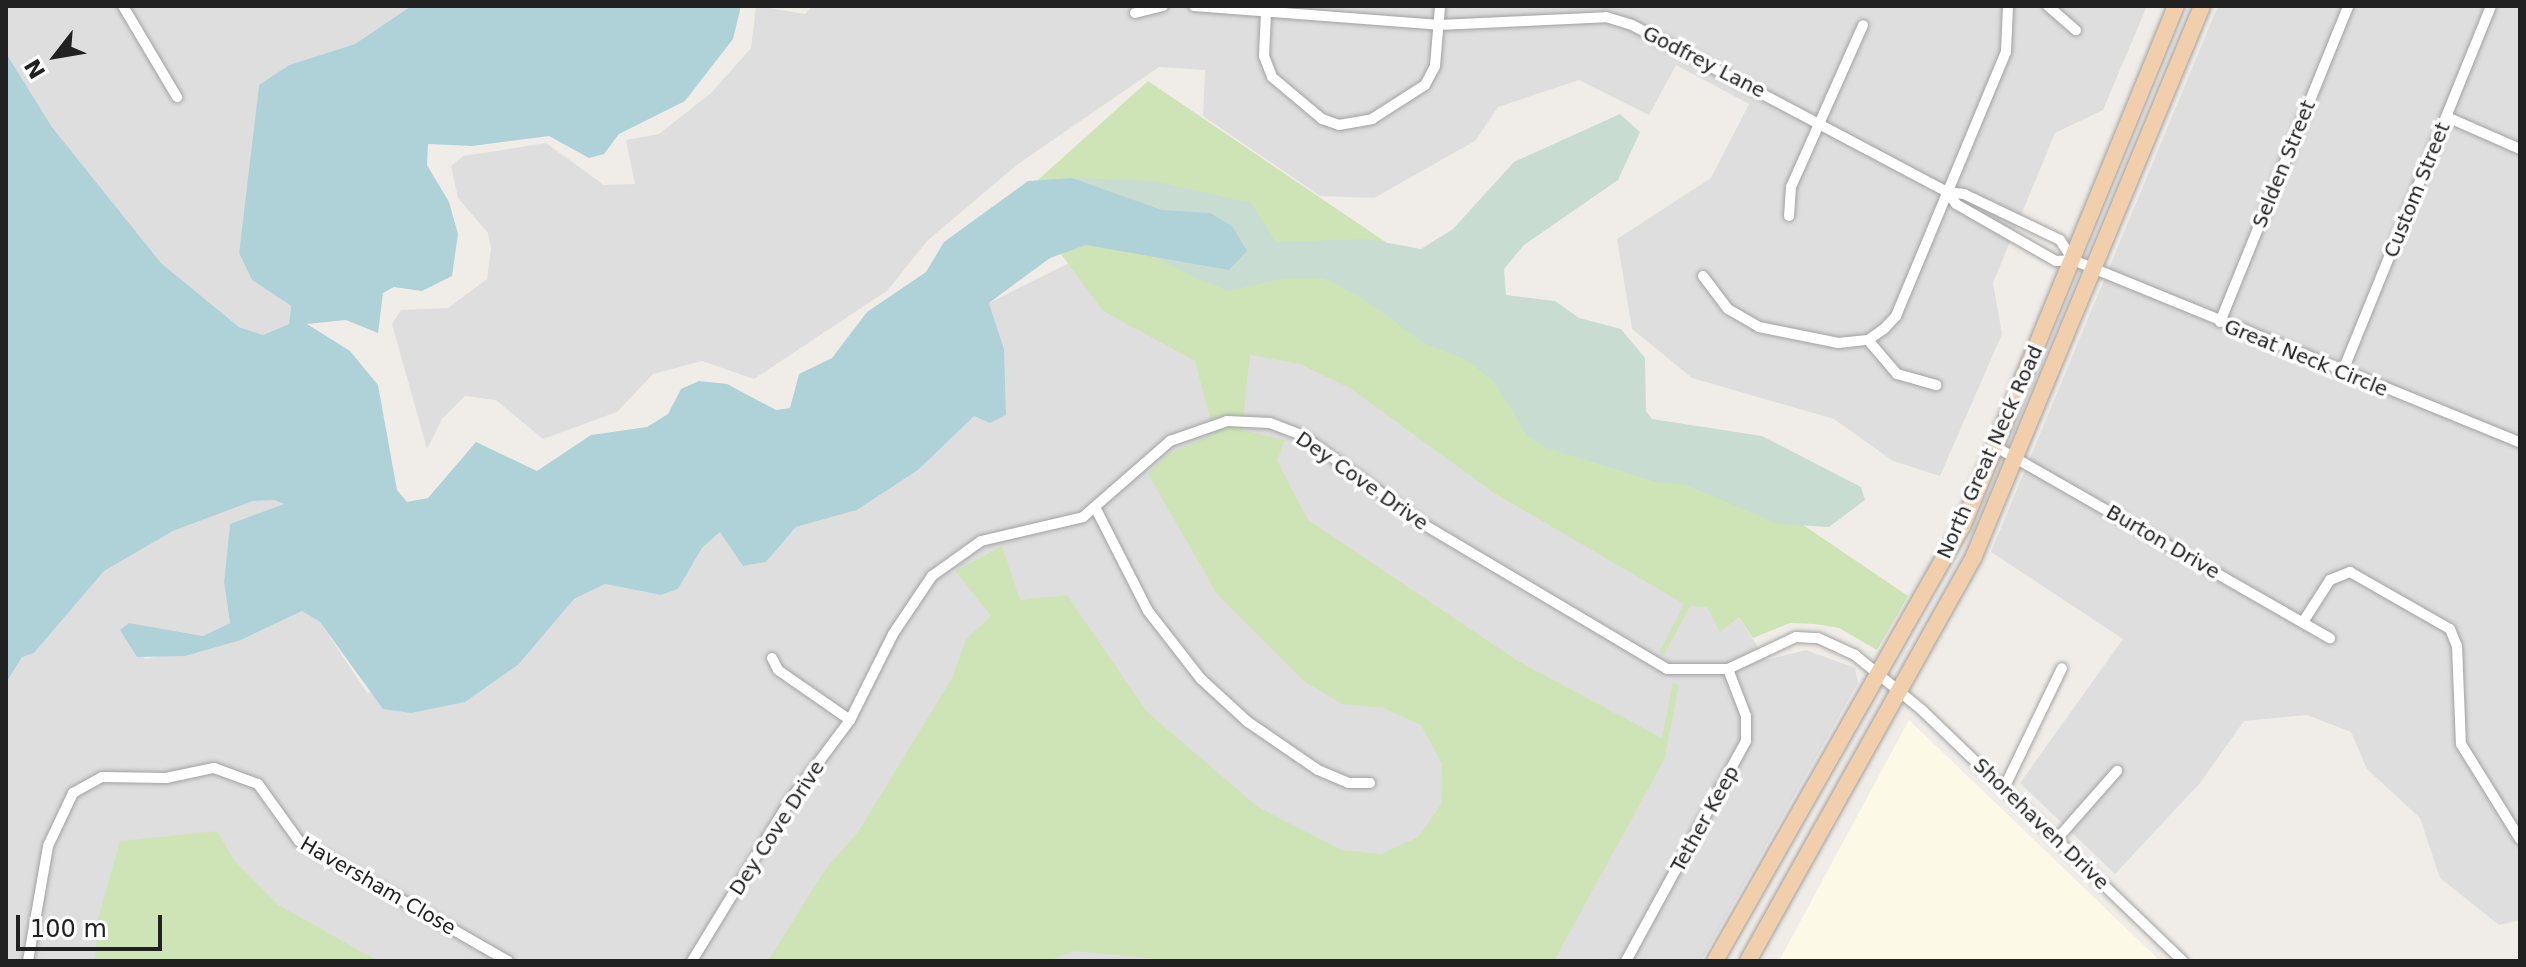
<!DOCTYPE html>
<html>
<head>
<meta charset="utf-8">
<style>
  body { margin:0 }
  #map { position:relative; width:2526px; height:967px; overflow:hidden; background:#f0ede9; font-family:"DejaVu Sans",sans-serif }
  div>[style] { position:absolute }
  .residential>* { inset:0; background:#dfdede }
  .education>* { inset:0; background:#fcfae7 }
  .grass>* { inset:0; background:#cfe4b6 }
  .wetland>* { inset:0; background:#c8dcd2 }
  .water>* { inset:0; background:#afd2d8 }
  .roads { filter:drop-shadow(0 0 2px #a2a2a2) drop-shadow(0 0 2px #a2a2a2) }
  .street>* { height:10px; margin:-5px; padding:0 5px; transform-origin:5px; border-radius:5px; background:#fff }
  .primary>* { height:16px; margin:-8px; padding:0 8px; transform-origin:8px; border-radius:8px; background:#f1cfad }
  span { translate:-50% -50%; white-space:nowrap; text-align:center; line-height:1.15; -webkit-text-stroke:7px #fff; paint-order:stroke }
  .street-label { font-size:20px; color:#212121 }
  .frame { position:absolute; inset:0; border:8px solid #212121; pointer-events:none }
  .north { position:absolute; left:16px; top:16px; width:80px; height:80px; -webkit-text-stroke:6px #fff; paint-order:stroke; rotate:239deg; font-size:22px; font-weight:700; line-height:32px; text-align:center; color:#212121 }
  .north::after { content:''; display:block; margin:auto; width:28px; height:36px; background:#212121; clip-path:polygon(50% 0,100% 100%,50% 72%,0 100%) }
  .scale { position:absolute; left:16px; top:915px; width:146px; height:36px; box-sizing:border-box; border:4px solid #212121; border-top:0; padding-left:10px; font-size:24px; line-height:28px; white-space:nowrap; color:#212121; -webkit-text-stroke:6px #fff; paint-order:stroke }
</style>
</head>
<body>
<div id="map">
  <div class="residential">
    <div style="clip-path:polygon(6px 6px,411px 6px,355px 44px,289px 65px,259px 85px,239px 253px,252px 280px,291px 306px,289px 324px,263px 335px,239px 327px,161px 263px,52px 127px,6px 53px)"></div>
    <div style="clip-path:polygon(756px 6px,805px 14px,813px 6px,2147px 6px,2103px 110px,2055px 133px,1993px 283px,2002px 334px,1940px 476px,1893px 461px,1834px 419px,1692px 378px,1632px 329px,1617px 239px,1711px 178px,1749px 104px,1676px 65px,1649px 115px,1579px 80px,1498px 107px,1475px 141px,1374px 198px,1320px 196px,1203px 116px,1205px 70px,1159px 67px,1018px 164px,927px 241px,888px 290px,754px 379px,702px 361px,653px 374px,617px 412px,543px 439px,496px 400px,465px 396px,442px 419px,427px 449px,392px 324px,401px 310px,448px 308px,487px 279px,491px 249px,488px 233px,458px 198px,451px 166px,463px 156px,546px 143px,604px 185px,635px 184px,626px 140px,659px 134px,711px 93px,751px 48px)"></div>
    <div style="clip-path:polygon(2218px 6px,2520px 6px,2520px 920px,2499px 925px,2440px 878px,2420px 818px,2367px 769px,2351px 732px,2307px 715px,2244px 721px,2200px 783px,2115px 874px,2020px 783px,2123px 639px,1991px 552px)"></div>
    <div style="clip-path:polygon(1081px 257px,1230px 304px,1739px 617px,1766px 660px,1806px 650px,1855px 668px,1858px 683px,1701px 961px,6px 961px,6px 683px,22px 656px,34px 653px,104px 571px,173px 531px,253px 501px,274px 500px,285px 504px,230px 524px,224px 582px,230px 623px,203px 636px,129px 623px,145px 659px,241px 640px,302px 611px,320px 622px,367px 693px,519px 664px,574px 599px,605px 584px,661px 595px,678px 589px,702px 548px,721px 531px,743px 566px,766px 562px,796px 527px,857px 510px,918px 470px,974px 415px,1004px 349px,989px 303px)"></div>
  </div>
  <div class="education">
    <div style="clip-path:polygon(1909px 720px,2160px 961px,1779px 961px)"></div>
  </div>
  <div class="grass">
    <div style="clip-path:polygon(1148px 81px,1908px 596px,1877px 650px,1839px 628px,1815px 624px,1790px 623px,1753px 638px,1739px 617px,1720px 632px,1707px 607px,1690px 606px,1664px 655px,1660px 651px,1684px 604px,1494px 493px,1351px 389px,1300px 364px,1250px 355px,1242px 430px,1285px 440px,1277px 460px,1308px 520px,1518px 661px,1662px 738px,1673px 682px,1679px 685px,1664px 760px,1554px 961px,1175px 961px,1075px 951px,1047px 961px,768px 961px,826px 868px,858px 832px,952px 678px,966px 639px,991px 616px,955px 571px,1002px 546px,1020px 600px,1067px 595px,1147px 712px,1258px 807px,1342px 850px,1381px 854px,1418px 837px,1441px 804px,1442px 764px,1421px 725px,1383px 708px,1342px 704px,1305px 682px,1217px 594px,1148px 474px,1167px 454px,1214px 434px,1195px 361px,1103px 311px,1019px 197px)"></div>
    <div style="clip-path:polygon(217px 831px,234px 860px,277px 904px,378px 961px,95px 961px,98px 918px,120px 841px)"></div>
  </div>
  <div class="wetland">
    <div style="clip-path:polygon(1620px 114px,1640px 132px,1618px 180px,1524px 245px,1504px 269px,1506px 295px,1555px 301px,1579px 318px,1621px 329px,1645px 358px,1646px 411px,1652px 419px,1762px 436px,1861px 487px,1865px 500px,1829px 527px,1778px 524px,1686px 485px,1656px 482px,1547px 448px,1527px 436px,1495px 383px,1467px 360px,1423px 343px,1364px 299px,1324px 278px,1285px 278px,1229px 291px,1196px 278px,1155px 257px,1229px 270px,1210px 213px,1162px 211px,1072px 178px,1154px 181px,1251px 203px,1276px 242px,1367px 239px,1421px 249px,1453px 229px,1514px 162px)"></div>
  </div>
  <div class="water">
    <div style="clip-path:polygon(411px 6px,741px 6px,733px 39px,685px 101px,619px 134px,604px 154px,589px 158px,549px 136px,472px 146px,428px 144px,427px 165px,449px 202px,458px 234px,452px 276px,422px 291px,394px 287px,383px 293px,378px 333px,346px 320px,307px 324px,350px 351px,378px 385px,397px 490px,407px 502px,428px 498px,476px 442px,537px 471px,591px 435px,647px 427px,668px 414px,681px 389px,699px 381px,727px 384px,776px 410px,790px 408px,799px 374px,832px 358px,867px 312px,926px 272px,944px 242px,1028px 181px,1072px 178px,1162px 210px,1210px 213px,1232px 226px,1247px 251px,1229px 270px,1086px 245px,1050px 258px,989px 303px,1004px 349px,1006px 415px,990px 423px,974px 416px,918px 470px,857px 510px,796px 527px,766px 562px,743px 566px,720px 532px,702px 548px,678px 589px,661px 595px,605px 584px,574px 599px,519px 664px,465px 702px,411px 713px,383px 709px,320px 622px,302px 611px,241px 640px,185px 656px,137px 657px,120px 630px,129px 623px,203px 636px,230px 623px,224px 582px,230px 524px,284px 504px,274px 500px,253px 501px,173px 531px,104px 571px,34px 653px,22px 657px,6px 683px,6px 53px,52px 127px,161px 263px,239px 327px,263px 335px,289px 324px,291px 306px,252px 280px,239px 253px,259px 85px,289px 65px,355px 44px)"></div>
  </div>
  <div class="roads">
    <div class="street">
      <div style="left:123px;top:6px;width:106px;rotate:59.3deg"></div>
      <div style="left:1194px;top:6px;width:246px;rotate:4.4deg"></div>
      <div style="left:1439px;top:25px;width:167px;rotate:-2.7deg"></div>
      <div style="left:1606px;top:17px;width:27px;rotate:17deg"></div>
      <div style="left:1632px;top:25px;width:357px;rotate:27.9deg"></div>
      <div style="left:1948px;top:192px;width:16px;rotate:7deg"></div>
      <div style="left:1964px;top:194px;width:106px;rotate:25.6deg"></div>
      <div style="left:2060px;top:240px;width:24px;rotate:57deg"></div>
      <div style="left:2048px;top:6px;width:37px;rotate:41deg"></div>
      <div style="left:1266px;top:12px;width:44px;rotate:92.6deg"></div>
      <div style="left:1264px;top:56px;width:22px;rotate:69deg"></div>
      <div style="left:1272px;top:77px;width:65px;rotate:40deg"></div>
      <div style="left:1322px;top:119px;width:18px;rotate:19deg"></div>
      <div style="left:1339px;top:125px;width:34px;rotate:-10deg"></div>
      <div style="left:1372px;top:119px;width:63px;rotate:-32.7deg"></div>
      <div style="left:1425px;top:85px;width:21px;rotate:-62deg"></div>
      <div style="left:1435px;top:66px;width:60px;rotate:-85.2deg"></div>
      <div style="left:1135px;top:13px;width:29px;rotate:-14deg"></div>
      <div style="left:2447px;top:117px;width:80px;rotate:23.7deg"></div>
      <div style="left:1948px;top:192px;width:14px;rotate:56deg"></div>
      <div style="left:1956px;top:204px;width:115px;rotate:29.7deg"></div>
      <div style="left:2056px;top:261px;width:17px;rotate:-3deg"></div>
      <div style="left:2073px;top:260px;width:483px;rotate:22.2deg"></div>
      <div style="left:1789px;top:216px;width:29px;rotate:-86deg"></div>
      <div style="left:1791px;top:187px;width:177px;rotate:-66deg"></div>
      <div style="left:1703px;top:276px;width:41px;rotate:52.9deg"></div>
      <div style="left:1728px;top:309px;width:36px;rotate:30deg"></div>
      <div style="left:1759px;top:327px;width:81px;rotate:11.4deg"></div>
      <div style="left:1838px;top:343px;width:30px;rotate:-6deg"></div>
      <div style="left:1868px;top:340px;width:19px;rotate:-35deg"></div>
      <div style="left:1884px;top:329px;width:18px;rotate:-47deg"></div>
      <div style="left:1896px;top:316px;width:286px;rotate:-67.4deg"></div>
      <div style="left:2006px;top:52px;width:46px;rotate:-87.5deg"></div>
      <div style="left:2220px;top:322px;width:341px;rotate:-67.9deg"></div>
      <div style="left:1868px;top:340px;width:45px;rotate:49.5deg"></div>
      <div style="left:1897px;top:374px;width:41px;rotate:15.8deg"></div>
      <div style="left:2342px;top:373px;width:396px;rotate:-67.9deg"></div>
      <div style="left:1996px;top:447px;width:385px;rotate:29.8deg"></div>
      <div style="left:1096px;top:509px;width:114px;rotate:63deg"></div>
      <div style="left:1148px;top:611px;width:86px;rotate:52.1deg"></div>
      <div style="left:1201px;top:679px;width:64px;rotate:42.5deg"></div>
      <div style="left:1248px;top:722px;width:85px;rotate:34.4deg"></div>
      <div style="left:1318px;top:770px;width:33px;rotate:23deg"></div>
      <div style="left:1348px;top:783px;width:22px"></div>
      <div style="left:2303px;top:622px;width:50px;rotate:-57.3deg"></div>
      <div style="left:2330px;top:580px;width:22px;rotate:-22deg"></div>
      <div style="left:2350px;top:572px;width:115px;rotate:29.7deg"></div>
      <div style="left:2450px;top:629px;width:18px;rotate:68deg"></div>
      <div style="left:2457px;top:646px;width:98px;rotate:87.7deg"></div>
      <div style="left:2461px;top:744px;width:112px;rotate:58.2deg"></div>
      <div style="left:772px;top:658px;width:13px;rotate:63deg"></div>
      <div style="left:778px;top:670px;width:88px;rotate:34.8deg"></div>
      <div style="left:2004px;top:788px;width:133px;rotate:-64.2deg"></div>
      <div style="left:2057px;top:839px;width:91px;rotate:-48.6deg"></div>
      <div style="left:28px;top:961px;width:117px;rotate:-80.1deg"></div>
      <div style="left:48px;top:846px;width:59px;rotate:-64.7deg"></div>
      <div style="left:73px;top:793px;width:33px;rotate:-29deg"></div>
      <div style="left:102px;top:777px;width:64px;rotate:0.9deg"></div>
      <div style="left:166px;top:778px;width:49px;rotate:-11.8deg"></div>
      <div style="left:214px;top:768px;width:47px;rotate:20deg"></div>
      <div style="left:258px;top:784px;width:70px;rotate:54.3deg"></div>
      <div style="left:299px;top:841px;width:241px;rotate:29.9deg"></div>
      <div style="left:692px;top:961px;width:190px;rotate:-58.6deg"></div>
      <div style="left:791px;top:799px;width:99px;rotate:-53.2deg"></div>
      <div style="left:850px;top:720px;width:96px;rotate:-63.4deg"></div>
      <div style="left:893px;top:634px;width:70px;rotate:-56.1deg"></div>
      <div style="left:932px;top:576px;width:60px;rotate:-35.5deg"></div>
      <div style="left:981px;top:541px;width:105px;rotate:-13.2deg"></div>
      <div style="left:1083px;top:517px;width:116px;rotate:-41.1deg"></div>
      <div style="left:1170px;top:441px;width:60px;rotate:-19.3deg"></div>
      <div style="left:1227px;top:421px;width:43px;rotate:2.7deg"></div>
      <div style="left:1270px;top:423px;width:34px;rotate:21deg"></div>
      <div style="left:1302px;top:435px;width:150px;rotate:36.3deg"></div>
      <div style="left:1423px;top:524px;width:284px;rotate:30.7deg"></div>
      <div style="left:1667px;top:669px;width:61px"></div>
      <div style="left:1728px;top:669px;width:75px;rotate:-25.2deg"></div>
      <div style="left:1796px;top:637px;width:22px;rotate:3deg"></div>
      <div style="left:1818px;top:638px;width:41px;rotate:24.7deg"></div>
      <div style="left:1855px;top:655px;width:87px;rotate:39.4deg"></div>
      <div style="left:1922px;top:710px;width:362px;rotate:43.9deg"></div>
      <div style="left:1626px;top:961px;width:251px;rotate:-61.4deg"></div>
      <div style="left:1746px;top:741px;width:25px;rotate:-90deg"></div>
      <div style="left:1746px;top:716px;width:50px;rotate:-111deg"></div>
    </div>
    <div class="primary">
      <div style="left:1715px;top:961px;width:499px;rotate:-60.4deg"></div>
      <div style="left:1962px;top:527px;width:563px;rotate:-67.67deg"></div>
      <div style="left:1748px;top:961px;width:464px;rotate:-60.8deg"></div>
      <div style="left:1974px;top:556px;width:595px;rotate:-67.48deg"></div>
    </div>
  </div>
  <div class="street-label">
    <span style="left:1704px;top:62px;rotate:27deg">Godfrey Lane</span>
    <span style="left:2284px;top:164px;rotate:-68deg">Selden Street</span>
    <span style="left:2417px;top:190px;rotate:-68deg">Custom Street</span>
    <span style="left:2306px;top:358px;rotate:22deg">Great Neck Circle</span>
    <span style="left:1990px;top:452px;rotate:-66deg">North Great Neck Road</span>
    <span style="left:1362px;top:481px;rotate:35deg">Dey Cove Drive</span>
    <span style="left:2163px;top:542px;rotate:30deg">Burton Drive</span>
    <span style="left:1705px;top:819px;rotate:-61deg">Tether Keep</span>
    <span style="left:2041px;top:824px;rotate:44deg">Shorehaven Drive</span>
    <span style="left:777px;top:828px;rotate:-57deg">Dey Cove Drive</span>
    <span style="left:378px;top:886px;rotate:30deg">Haversham Close</span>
  </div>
  <div class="frame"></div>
  <div class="north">N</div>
  <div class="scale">100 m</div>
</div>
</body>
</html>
